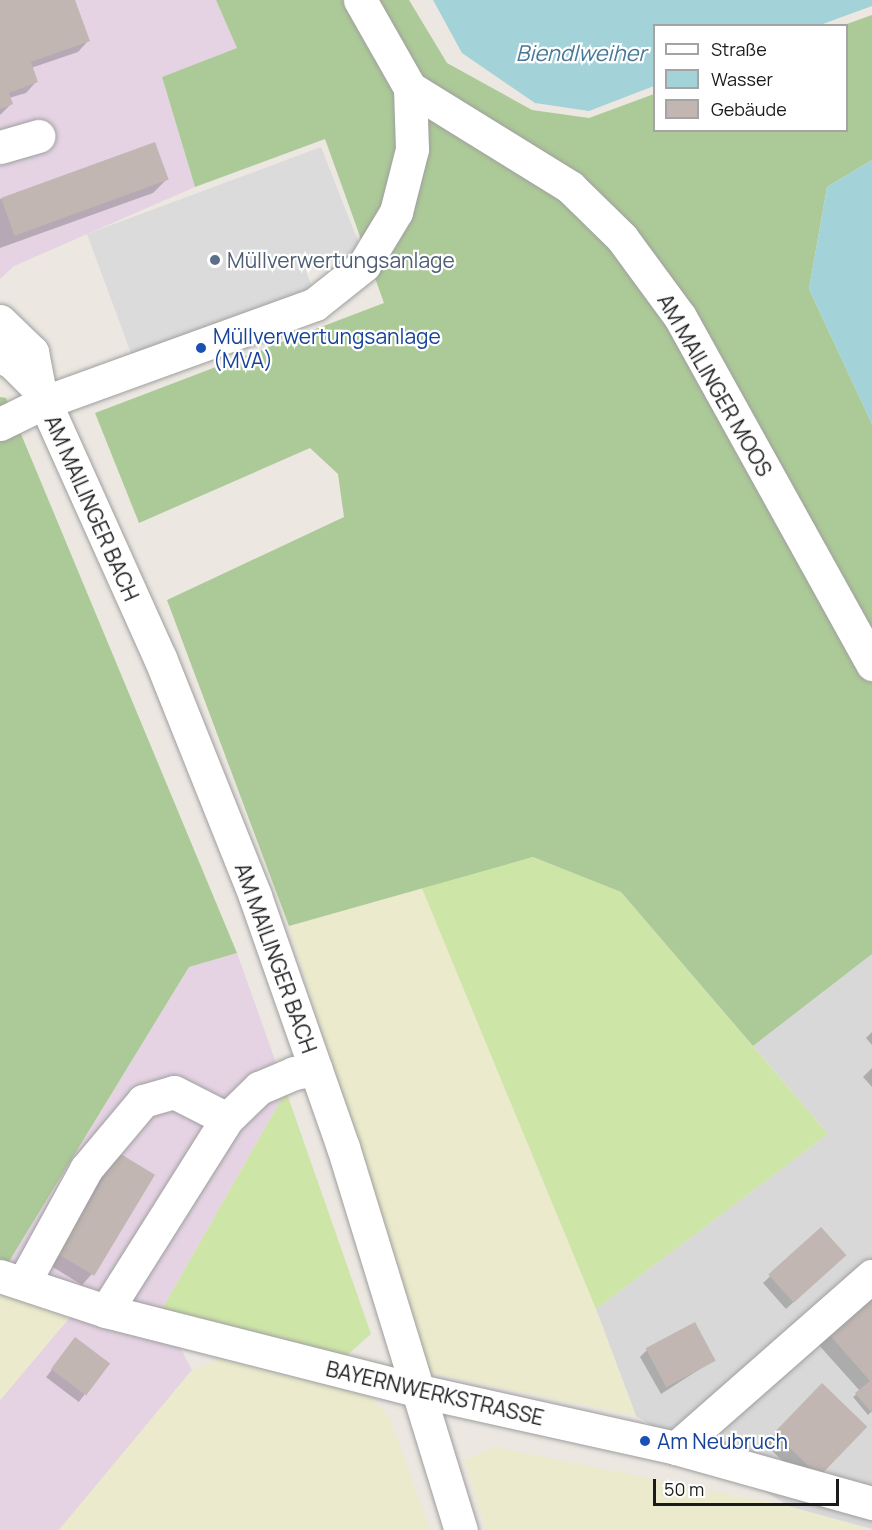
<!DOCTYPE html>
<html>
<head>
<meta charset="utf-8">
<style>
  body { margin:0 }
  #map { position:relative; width:872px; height:1530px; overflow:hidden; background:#ece7e1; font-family:Manrope,sans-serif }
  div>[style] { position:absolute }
  .residential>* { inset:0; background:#d9d8d8 }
  .industrial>* { inset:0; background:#e5d3e4 }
  .farmland>* { inset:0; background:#ebeacc }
  .grass>* { inset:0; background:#cee5a8 }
  .forest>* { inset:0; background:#acca97 }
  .parking>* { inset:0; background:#dbdbdb }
  .water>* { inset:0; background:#a3d3d9 }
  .shadow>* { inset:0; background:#0003; transform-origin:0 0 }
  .building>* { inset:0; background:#c1b6b1; transform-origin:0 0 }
  .roads { filter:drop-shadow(0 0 2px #9f9f9f) drop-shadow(0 0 2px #9f9f9f) }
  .minor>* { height:33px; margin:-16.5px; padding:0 16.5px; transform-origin:16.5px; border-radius:16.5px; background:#fff }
  .dots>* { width:16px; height:16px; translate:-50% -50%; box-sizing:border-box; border:3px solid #fff; border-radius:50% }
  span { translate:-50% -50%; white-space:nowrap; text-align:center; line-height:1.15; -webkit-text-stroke:4.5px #fff; paint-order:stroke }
  .service-label { font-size:21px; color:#4e5e75 }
  .left { translate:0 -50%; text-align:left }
  .transit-label { font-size:21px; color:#164399 }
  .street-label { font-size:21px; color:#1b1b1b }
  .water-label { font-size:22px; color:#477897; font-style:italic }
  .legend { position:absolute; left:653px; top:24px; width:195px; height:108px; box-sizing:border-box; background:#fff; border:2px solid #a4a4a4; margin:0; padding:8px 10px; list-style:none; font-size:18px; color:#1b1b1b }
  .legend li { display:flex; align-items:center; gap:12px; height:30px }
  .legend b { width:30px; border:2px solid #a4a4a4 }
  .scale { position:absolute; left:653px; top:1479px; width:186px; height:27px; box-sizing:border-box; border:3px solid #1b1b1b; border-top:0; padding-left:8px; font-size:18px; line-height:21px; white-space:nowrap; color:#1b1b1b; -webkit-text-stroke:4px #fff; paint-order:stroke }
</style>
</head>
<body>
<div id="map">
  <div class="residential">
    <div style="clip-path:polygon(872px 954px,872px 1529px,791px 1507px,636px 1416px,596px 1309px,828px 1134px,753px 1046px)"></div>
  </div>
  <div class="industrial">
    <div style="clip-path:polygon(0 0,216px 0,238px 48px,162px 77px,195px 187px,14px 266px,0 279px)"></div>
    <div style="clip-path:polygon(237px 953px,286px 1091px,161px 1311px,192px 1370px,59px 1530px,0 1530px,0 1400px,71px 1316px,5px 1268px,189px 967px)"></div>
  </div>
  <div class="farmland">
    <div style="clip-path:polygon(421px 886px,596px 1309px,636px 1416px,428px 1372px,289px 926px)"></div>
    <div style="clip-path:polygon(0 1295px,71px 1316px,0 1400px)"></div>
    <div style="clip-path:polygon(220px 1359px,368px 1396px,389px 1416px,430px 1530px,59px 1530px,192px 1370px)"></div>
    <div style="clip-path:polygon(494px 1447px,791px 1507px,872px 1530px,486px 1530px,464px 1460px)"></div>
  </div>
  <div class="grass">
    <div style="clip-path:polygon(533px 857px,621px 892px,828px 1134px,596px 1309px,421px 886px)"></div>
    <div style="clip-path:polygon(286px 1091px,371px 1334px,345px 1357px,161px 1311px)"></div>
  </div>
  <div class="forest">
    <div style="clip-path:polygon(216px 0,409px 0,447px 63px,532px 110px,589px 118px,654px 94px,654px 130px,846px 130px,844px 25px,872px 15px,872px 160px,827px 187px,809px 289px,872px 424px,872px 954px,753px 1046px,621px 892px,533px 857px,289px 926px,167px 600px,344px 517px,338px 474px,310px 448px,139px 523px,95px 413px,384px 303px,325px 139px,195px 187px,162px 77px,237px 48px)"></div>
    <div style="clip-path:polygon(0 397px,6px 398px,237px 953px,189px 967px,5px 1268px,0 1266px)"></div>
  </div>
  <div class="parking">
    <div style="clip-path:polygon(321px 147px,361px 249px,306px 271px,313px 291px,132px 356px,87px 234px)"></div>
  </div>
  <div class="water">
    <div style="clip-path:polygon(433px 0,872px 0,872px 6px,820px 25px,654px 26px,654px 86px,589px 111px,535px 103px,462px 53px)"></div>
    <div style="clip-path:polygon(872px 160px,872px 424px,809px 289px,827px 187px)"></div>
  </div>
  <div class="shadow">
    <div style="clip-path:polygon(0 0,74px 0,88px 41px,78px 52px,31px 68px,36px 82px,26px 93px,9px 98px,11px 104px,0 115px)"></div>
    <div style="clip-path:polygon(167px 179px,153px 193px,0 248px,0 199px)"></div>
    <div style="clip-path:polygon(872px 1032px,872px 1045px,866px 1038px)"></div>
    <div style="clip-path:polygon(872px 1068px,872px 1087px,863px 1077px)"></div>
    <div style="clip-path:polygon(119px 1155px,92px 1274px,82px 1285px,48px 1264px,108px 1165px)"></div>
    <div style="clip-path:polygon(820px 1229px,837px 1262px,786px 1309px,763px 1283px)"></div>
    <div style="clip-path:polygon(872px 1302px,872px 1411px,868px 1415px,853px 1397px,860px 1391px,817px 1343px)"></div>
    <div style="left:75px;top:1339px;width:41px;height:48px;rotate:37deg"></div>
    <div style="clip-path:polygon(647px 1350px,714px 1360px,661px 1394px,640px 1357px)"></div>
    <div style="left:822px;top:1385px;width:60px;height:82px;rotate:44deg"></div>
  </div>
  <div class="building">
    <div style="clip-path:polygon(0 0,75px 0,90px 41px,31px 62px,38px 82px,9px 93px,13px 104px,0 109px)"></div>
    <div style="left:155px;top:142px;width:40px;height:164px;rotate:70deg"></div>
    <div style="left:119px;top:1153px;width:42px;height:118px;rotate:31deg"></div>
    <div style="left:821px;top:1227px;width:38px;height:71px;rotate:48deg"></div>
    <div style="clip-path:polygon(868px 1295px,872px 1300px,872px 1413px,855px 1393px,870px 1381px,827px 1332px)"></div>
    <div style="left:695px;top:1322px;width:44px;height:56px;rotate:62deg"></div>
    <div style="left:75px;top:1337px;width:44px;height:40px;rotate:37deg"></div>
    <div style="left:822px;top:1383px;width:63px;height:69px;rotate:44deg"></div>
  </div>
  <div class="roads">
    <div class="minor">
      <div style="left:360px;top:0;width:101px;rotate:60.4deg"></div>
      <div style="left:410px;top:88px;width:188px;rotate:31.7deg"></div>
      <div style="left:570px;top:187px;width:73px;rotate:44.4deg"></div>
      <div style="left:622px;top:238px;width:98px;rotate:53.7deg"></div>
      <div style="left:680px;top:317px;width:397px;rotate:61deg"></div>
      <div style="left:0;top:147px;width:40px;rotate:-16deg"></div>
      <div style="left:0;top:321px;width:45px;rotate:44.1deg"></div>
      <div style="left:32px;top:352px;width:38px;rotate:79deg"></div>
      <div style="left:39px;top:389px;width:295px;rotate:65.8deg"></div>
      <div style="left:160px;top:658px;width:256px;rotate:68.2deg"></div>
      <div style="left:255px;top:896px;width:266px;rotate:70.7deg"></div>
      <div style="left:343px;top:1147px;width:401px;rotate:72.9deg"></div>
      <div style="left:0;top:356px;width:15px;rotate:28deg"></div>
      <div style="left:13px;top:363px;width:37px;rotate:45deg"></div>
      <div style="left:0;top:424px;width:50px;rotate:-26.1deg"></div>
      <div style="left:45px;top:402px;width:287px;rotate:-19.9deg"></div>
      <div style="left:315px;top:304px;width:63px;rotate:-38.5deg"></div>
      <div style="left:364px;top:265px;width:62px;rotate:-58.9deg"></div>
      <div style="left:396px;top:212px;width:65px;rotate:-75.7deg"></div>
      <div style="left:412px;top:149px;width:61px;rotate:-91.9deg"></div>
      <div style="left:0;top:1276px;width:112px;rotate:18.3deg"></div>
      <div style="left:106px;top:1311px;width:323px;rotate:14.3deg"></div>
      <div style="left:419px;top:1391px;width:263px;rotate:12.5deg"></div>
      <div style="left:676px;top:1448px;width:204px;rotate:15.7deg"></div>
      <div style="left:24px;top:1282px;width:129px;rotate:-61.2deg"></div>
      <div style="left:86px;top:1169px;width:89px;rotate:-50deg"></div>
      <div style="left:143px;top:1101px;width:32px;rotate:-16deg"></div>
      <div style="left:174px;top:1092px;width:59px;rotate:27deg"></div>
      <div style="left:106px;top:1311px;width:227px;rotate:-57.8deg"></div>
      <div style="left:227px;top:1119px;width:45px;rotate:-44.1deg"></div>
      <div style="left:259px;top:1088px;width:38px;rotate:-23deg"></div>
      <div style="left:294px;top:1073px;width:22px;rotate:-10deg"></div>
      <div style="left:676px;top:1448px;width:261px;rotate:-41.3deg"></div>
    </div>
  </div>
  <div class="dots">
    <div style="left:215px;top:260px;background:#5c6f8a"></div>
    <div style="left:201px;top:348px;background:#1a4fb4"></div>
    <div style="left:645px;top:1441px;background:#1a4fb4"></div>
  </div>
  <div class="service-label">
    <span class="left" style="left:227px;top:260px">Müllverwertungsanlage</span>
  </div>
  <div class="transit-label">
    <span class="left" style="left:213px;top:348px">Müllverwertungsanlage<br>(MVA)</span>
    <span class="left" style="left:657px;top:1441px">Am Neubruch</span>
  </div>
  <div class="street-label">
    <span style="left:715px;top:385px;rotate:60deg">AM MAILINGER MOOS</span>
    <span style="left:92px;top:508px;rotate:66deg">AM MAILINGER BACH</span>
    <span style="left:276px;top:958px;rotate:70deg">AM MAILINGER BACH</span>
    <span style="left:435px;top:1393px;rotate:13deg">BAYERNWERKSTRASSE</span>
  </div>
  <div class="water-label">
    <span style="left:581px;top:54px">Biendlweiher</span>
  </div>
  <ul class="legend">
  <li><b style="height:8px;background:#fff"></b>Straße</li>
  <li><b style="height:16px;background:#a3d3d9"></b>Wasser</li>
  <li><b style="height:16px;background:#c1b6b1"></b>Gebäude</li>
  </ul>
  <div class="scale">50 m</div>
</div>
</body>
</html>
